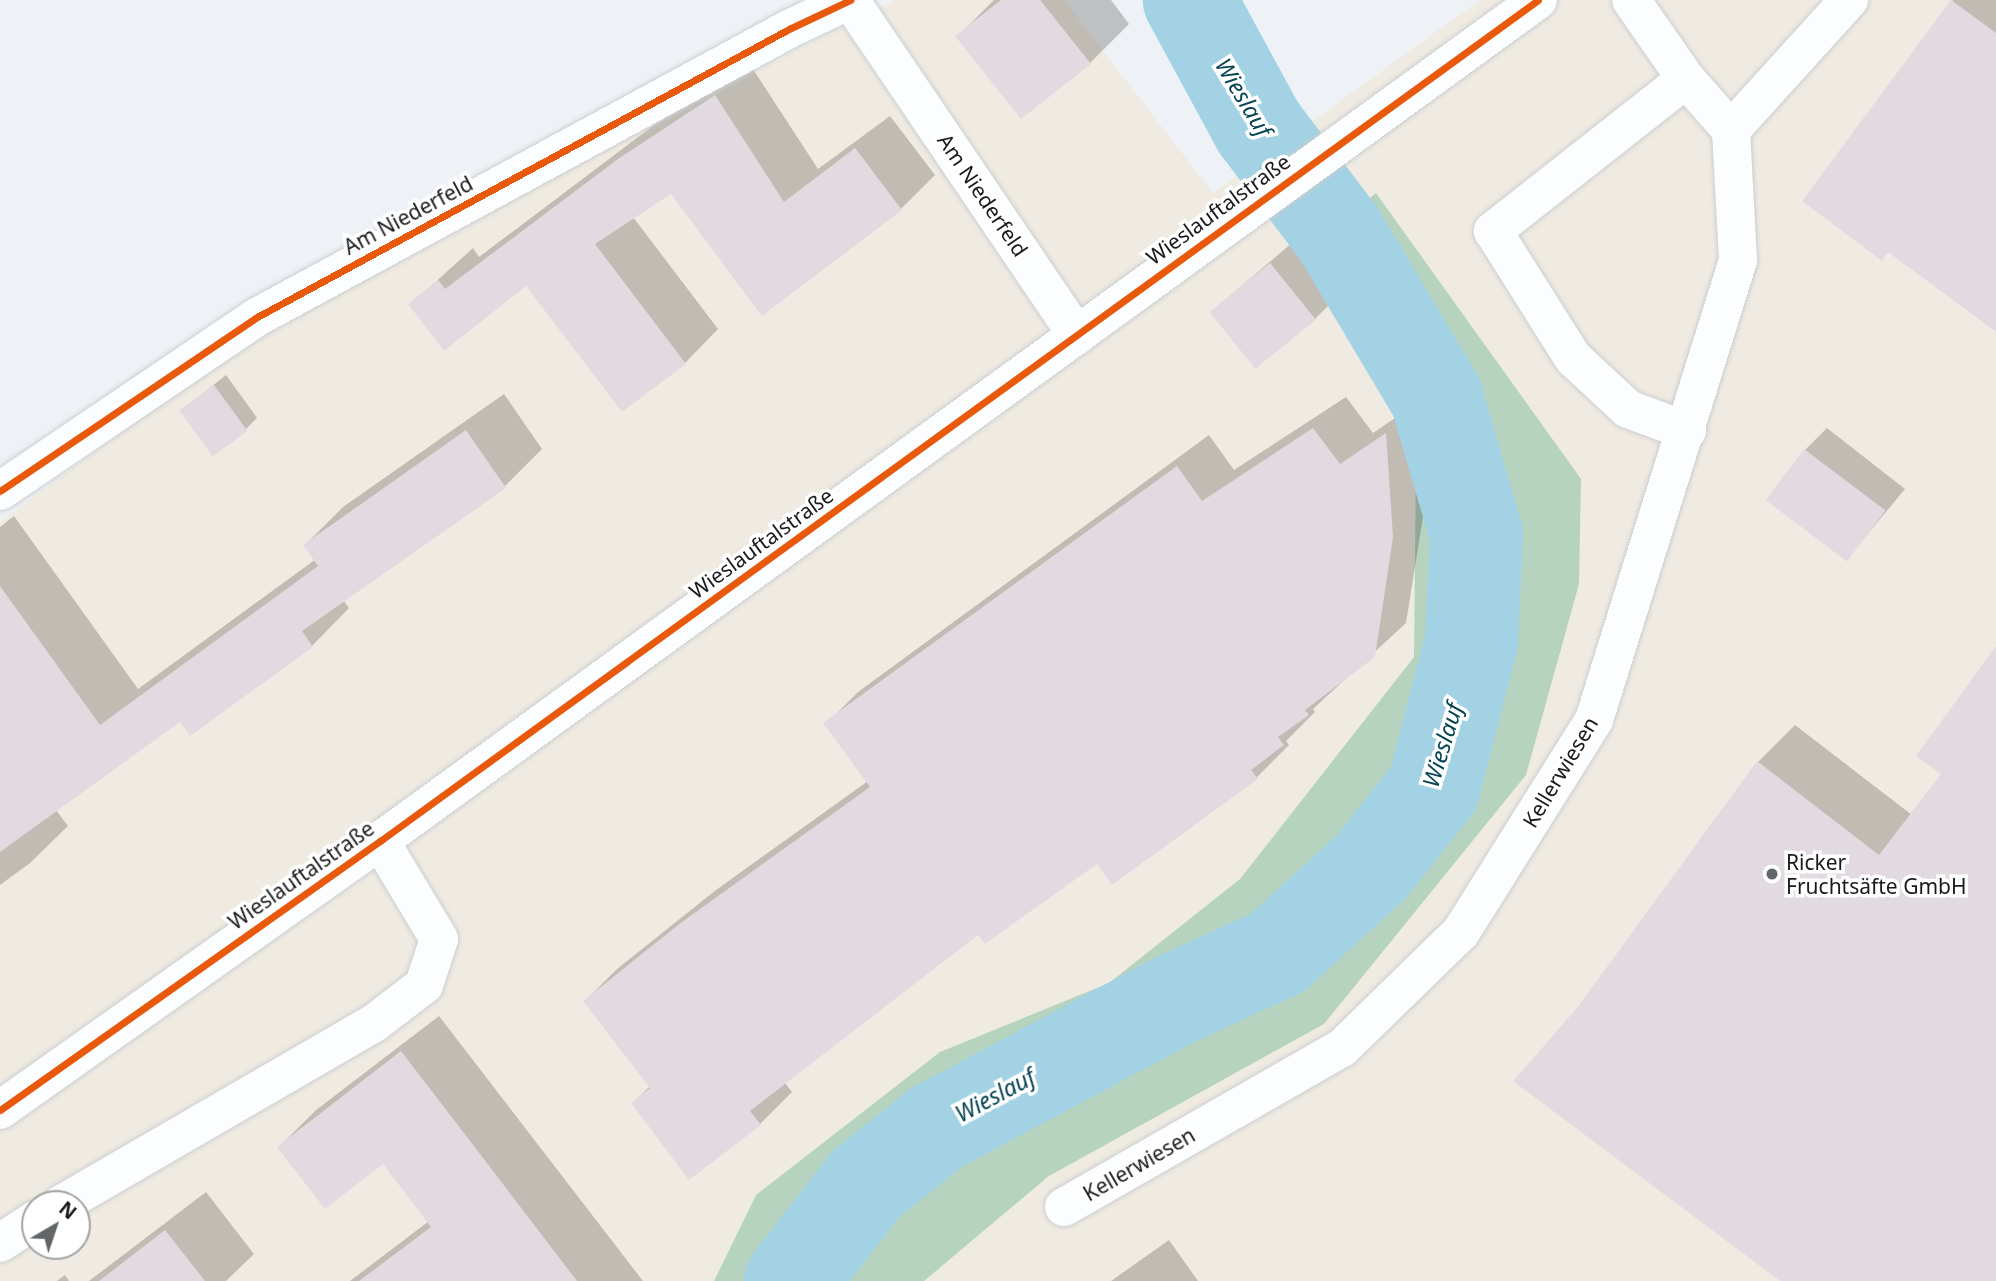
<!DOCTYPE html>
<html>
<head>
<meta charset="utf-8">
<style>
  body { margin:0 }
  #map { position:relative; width:1996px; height:1281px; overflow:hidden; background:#eef2f6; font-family:"Noto Sans",sans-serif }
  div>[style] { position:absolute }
  .industrial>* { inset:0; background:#f0ebe2 }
  .forest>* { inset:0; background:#b6d3c0 }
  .shadow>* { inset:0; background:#0003 }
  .river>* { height:93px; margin:-46.5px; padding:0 46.5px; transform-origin:46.5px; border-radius:46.5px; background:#a2d2e4 }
  .building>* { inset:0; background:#e2dae1; transform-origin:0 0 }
  .roads { filter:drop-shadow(0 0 2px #cbced1) drop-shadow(0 0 2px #cbced1) }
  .minor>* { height:38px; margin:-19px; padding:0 19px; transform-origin:19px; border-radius:19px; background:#fcfdfe }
  .tertiary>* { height:38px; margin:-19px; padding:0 19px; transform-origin:19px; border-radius:19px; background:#fcfdfe }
  .cycleway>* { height:7px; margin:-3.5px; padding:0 3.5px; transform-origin:3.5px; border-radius:3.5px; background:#e8590c }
  .dots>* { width:19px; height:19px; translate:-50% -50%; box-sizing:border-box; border:4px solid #fff; border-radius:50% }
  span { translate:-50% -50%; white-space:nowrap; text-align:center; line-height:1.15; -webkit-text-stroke:7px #fff; paint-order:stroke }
  .street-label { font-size:21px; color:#181a1d }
  .poi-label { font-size:21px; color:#181a1d }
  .left { translate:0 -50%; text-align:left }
  .water-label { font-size:23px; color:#064454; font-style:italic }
  .north { position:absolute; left:21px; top:1190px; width:70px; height:70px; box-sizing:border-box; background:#fff; border:2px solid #a3a3a5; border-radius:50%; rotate:39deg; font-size:19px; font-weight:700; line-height:28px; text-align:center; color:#181a1d }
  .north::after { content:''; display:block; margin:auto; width:24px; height:32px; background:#636669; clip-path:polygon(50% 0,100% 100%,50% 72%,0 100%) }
</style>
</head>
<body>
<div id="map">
  <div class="industrial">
    <div style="clip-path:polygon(evenodd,894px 0,1064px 0,1213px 193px,1480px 0,1996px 0,1996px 1281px,924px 1281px,1049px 1176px,1324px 1024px,1579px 584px,1304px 250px,1416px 454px,1414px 657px,1240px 879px,1110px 983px,940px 1052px,756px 1195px,714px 1281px,0 1281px,0 522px,227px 354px,458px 223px,894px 0,35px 1204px,77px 1204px,77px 1246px,35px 1246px,35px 1204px)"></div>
  </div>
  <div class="forest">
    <div style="clip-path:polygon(1376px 193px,1581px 479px,1579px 584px,1526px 775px,1324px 1024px,1049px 1176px,924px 1281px,714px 1281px,756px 1195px,940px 1052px,1109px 983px,1240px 879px,1414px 657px,1416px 454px,1304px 250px)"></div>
  </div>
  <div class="shadow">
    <div style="clip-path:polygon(994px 0,1111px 0,1129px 24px,1090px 63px,958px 36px)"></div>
    <div style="clip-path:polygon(1953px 0,1996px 0,1996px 330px,1889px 251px,1882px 258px,1804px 200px)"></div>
    <div style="clip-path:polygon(749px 63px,818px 169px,890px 116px,935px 175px,901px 209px,763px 314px,671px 192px,633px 217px,718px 329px,685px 363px,527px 284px,410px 305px,473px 248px,479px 257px,654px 125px)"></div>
    <div style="clip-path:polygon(1293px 242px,1337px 297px,1315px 319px,1211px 312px)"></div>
    <div style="clip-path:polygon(226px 375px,257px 418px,246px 429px,182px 410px)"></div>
    <div style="clip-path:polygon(504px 394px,542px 449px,505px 486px,343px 600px,349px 608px,312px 646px,180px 720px,56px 810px,68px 826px,30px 863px,0 885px,0 527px,14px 516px,138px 689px,316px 559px,305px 545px,343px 507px)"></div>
    <div style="clip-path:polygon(1346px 397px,1373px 433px,1417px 403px,1425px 504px,1406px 623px,1313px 709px,1315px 712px,1286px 741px,1289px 745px,1257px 777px,1112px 882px,1097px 861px,979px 933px,785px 1083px,792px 1092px,760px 1124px,633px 1103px,650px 1086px,585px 1001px,617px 969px,716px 890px,868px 781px,826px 724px,858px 692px,1209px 435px,1234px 470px)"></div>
    <div style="clip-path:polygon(1827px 428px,1905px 489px,1846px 560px,1805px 450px)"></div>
    <div style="clip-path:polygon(1996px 649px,1996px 1281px,1784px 1281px,1578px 1009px,1758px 762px,1795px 725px,1912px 815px,1944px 774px)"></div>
    <div style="clip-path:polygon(439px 1016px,643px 1281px,350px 1281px,429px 1221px,383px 1162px,279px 1147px,316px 1110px)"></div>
    <div style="clip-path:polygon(206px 1192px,254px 1254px,226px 1281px,89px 1281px)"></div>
    <div style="clip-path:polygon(1169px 1240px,1198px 1281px,1111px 1281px)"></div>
    <div style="clip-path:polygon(65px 1275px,69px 1281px,57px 1281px)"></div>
  </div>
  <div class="river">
    <div style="left:790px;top:1281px;width:123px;rotate:-52.3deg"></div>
    <div style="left:865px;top:1184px;width:91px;rotate:-38.8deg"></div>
    <div style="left:936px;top:1127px;width:271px;rotate:-28.2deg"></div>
    <div style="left:1175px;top:999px;width:112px;rotate:-24.7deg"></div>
    <div style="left:1277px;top:952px;width:127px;rotate:-42.5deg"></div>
    <div style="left:1371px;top:866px;width:100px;rotate:-51.5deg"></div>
    <div style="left:1433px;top:788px;width:152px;rotate:-75.5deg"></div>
    <div style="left:1471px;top:641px;width:107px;rotate:-87.3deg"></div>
    <div style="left:1476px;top:534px;width:143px;rotate:-106.3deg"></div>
    <div style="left:1436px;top:397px;width:190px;rotate:-120.8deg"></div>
    <div style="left:1339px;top:234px;width:134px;rotate:-127.1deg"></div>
    <div style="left:1258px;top:127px;width:145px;rotate:-118.5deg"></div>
  </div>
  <div class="building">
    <div style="clip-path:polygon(1001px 0,1040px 0,1091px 64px,1021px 119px,955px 36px)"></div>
    <div style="clip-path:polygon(1951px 0,1996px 33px,1996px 332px,1888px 252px,1882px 261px,1802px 201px)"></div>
    <div style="clip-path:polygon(715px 95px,784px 202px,855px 148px,902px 210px,762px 316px,671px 194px,595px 244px,686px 364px,622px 412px,526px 286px,444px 351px,408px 304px,438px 280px,445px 289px,618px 159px)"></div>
    <div style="left:1270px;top:263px;width:73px;height:78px;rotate:51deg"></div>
    <div style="left:214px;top:385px;width:57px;height:43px;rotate:54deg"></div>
    <div style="clip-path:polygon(1313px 428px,1340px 464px,1386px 433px,1393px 537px,1375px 657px,1305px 710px,1309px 715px,1278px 737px,1284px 745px,1251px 770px,1258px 779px,1112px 885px,1097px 864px,985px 944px,978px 935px,750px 1111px,761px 1125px,689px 1180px,631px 1103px,650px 1088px,583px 1001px,682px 922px,870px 787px,823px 723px,1177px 466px,1202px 501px)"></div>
    <div style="clip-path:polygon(466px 430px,506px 488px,302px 631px,313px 647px,190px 736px,180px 722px,0 852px,0 586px,100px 725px,318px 566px,303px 545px)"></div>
    <div style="left:1804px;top:449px;width:102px;height:64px;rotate:37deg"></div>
    <div style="clip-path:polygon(1996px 646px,1996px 1281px,1780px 1281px,1513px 1081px,1577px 1008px,1757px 761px,1879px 855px,1941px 774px,1916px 756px)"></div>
    <div style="clip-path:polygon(401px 1051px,467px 1137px,577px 1281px,359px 1281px,431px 1227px,383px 1164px,325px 1209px,277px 1147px)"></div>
    <div style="clip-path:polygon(165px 1230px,205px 1281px,99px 1281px)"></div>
  </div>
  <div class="roads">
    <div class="minor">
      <div style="left:1686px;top:79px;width:246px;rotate:141.8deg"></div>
      <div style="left:1493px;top:231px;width:150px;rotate:57.8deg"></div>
      <div style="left:1573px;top:358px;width:75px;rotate:42.8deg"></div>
      <div style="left:1628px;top:409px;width:63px;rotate:20.4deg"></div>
      <div style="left:1731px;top:130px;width:176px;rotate:-47.8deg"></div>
      <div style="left:0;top:491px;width:310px;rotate:-34.1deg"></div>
      <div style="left:257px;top:317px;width:605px;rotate:-28.43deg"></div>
      <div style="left:789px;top:29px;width:68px;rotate:-25.4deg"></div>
      <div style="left:850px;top:0;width:405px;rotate:55.9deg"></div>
      <div style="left:62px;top:1204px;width:359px;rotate:-30.1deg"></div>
      <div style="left:373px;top:1024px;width:64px;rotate:-37.4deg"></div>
      <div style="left:424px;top:985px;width:48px;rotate:-71.9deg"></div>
      <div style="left:439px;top:939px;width:114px;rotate:-121deg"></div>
      <div style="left:1064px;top:1207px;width:320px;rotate:-29.8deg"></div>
      <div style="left:1342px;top:1048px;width:166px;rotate:-44.3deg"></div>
      <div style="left:1461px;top:932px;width:250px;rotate:-57.9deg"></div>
      <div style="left:1594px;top:720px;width:482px;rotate:-72.6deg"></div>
      <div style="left:1738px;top:260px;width:130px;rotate:-93.1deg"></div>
      <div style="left:1731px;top:130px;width:68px;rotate:-131.4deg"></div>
      <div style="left:1686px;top:79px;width:96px;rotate:-124.8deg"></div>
      <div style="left:0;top:1243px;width:42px;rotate:-33.3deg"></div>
    </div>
    <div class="tertiary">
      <div style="left:0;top:1110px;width:466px;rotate:-35.3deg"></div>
      <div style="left:380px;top:841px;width:1431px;rotate:-35.99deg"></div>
    </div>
  </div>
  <div class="cycleway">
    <div style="left:0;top:491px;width:310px;rotate:-34.1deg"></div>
    <div style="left:257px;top:317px;width:605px;rotate:-28.43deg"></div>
    <div style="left:789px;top:29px;width:68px;rotate:-25.4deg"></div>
    <div style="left:0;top:1110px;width:466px;rotate:-35.3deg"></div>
    <div style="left:380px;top:841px;width:1431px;rotate:-35.99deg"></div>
  </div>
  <div class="dots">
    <div style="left:1772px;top:874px;background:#636669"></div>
  </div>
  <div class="street-label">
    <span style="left:983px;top:195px;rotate:56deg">Am Niederfeld</span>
    <span style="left:1218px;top:209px;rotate:-36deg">Wieslauftalstraße</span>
    <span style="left:408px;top:215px;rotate:-28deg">Am Niederfeld</span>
    <span style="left:761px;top:543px;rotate:-36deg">Wieslauftalstraße</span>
    <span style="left:1560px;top:772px;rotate:-59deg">Kellerwiesen</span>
    <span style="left:301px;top:875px;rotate:-35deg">Wieslauftalstraße</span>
    <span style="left:1139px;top:1164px;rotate:-30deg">Kellerwiesen</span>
  </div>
  <div class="poi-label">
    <span class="left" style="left:1786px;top:874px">Ricker<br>Fruchtsäfte GmbH</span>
  </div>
  <div class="water-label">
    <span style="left:1244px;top:97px;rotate:59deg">Wieslauf</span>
    <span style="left:1442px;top:745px;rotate:-73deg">Wieslauf</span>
    <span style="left:995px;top:1095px;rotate:-28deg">Wieslauf</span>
  </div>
  <div class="north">N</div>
</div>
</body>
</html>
